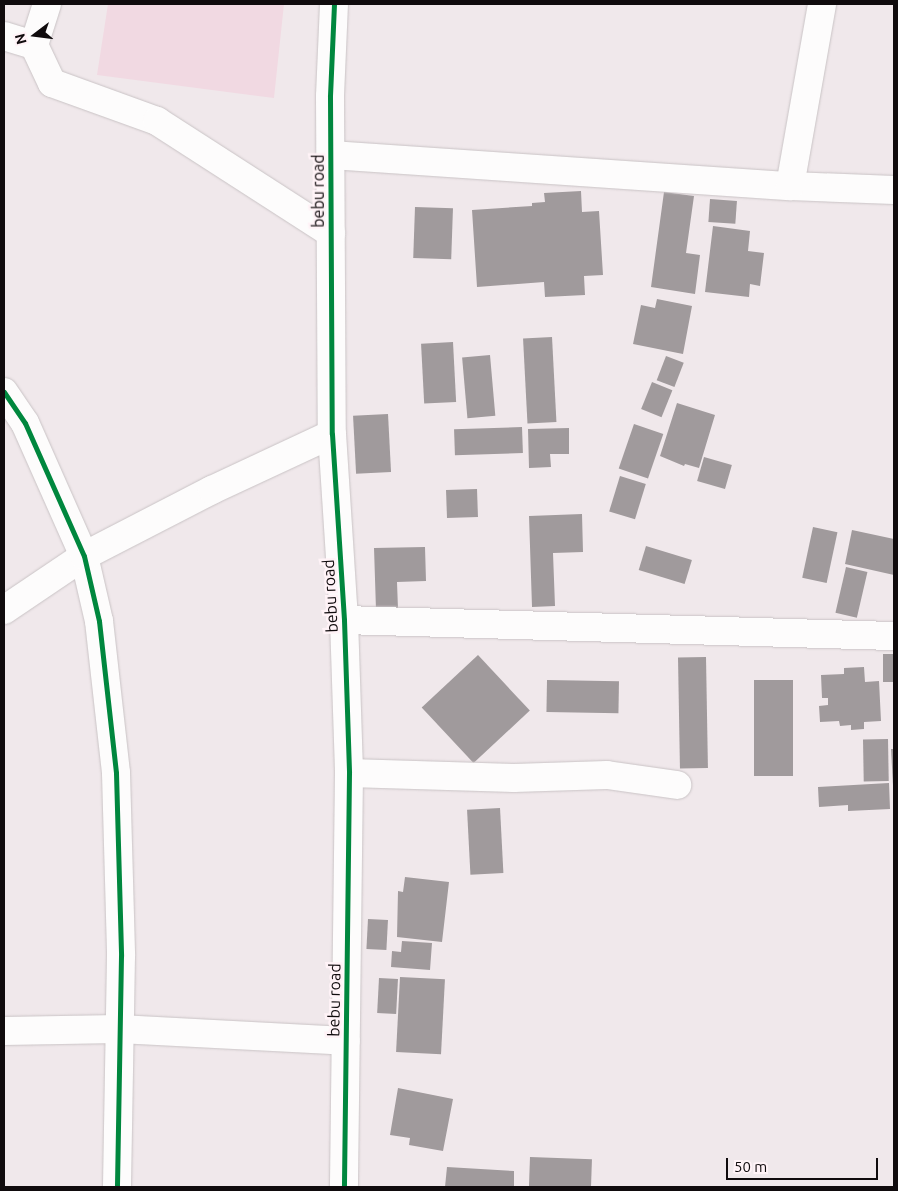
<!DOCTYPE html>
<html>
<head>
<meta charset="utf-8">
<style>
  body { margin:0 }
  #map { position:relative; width:898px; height:1191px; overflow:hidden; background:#f0e8eb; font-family:Ubuntu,sans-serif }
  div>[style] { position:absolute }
  .green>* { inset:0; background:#f1d9e2 }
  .building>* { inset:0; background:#a09a9c; transform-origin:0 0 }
  .roads { filter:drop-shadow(0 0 1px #c9c3c5) drop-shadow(0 0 1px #c9c3c5) }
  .minor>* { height:28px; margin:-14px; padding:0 14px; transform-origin:14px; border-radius:14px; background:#fdfcfc }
  .cycleway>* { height:5px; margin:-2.5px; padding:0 2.5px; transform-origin:2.5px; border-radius:2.5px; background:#00873e }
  span { translate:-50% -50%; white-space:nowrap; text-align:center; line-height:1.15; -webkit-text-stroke:5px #fff3f7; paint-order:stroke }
  .street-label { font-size:16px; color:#100b0d }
  .frame { position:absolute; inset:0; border:5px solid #100b0d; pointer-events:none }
  .north { position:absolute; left:10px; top:10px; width:50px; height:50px; -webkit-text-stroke:4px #fff3f7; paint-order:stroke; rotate:255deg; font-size:14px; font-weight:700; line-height:20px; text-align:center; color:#100b0d }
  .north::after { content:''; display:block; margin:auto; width:18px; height:22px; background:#100b0d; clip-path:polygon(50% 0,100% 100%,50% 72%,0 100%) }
  .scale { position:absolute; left:726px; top:1158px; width:152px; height:22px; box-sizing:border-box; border:2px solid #100b0d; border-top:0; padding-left:6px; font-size:15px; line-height:18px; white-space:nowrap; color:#100b0d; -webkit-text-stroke:4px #fff3f7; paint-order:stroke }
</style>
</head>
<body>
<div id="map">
  <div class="green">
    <div style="clip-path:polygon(108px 4px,284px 4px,274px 98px,97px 75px)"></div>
  </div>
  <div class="building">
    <div style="clip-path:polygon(581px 191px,582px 212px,599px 211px,603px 275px,584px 276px,585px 295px,545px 297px,544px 282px,477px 287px,472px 210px,532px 206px,532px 203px,545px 202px,544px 193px)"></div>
    <div style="clip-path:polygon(664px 192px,694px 196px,686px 253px,700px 255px,695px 294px,651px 287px)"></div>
    <div style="left:710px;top:199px;width:27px;height:23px;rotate:4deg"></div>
    <div style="left:415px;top:207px;width:38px;height:51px;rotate:2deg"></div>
    <div style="clip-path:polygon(713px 226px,750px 231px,748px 251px,764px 253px,760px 286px,750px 284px,749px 297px,705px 292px)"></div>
    <div style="clip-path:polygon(657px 299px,692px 306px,683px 354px,633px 344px,641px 305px,655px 308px)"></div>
    <div style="left:552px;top:337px;width:85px;height:29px;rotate:87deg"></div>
    <div style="left:453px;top:342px;width:60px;height:32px;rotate:87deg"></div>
    <div style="left:490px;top:355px;width:61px;height:28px;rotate:85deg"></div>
    <div style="left:666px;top:356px;width:19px;height:26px;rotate:21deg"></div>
    <div style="left:652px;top:382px;width:22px;height:29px;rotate:22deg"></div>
    <div style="clip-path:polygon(677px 403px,715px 415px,699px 468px,685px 464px,684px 466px,660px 456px)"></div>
    <div style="left:388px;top:414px;width:58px;height:35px;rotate:87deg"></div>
    <div style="left:634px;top:424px;width:31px;height:47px;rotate:19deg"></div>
    <div style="left:522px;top:427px;width:26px;height:68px;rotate:88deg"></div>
    <div style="clip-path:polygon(569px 428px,569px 454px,550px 454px,551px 467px,529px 468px,528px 429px)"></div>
    <div style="left:704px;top:457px;width:29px;height:25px;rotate:16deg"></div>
    <div style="left:620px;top:476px;width:27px;height:37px;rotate:17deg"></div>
    <div style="left:477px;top:489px;width:28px;height:31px;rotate:88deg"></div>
    <div style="clip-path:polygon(582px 514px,583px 552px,553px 553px,555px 606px,532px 607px,529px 516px)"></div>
    <div style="left:813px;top:527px;width:25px;height:52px;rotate:12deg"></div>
    <div style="clip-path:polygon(852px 530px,894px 539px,894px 575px,845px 564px)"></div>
    <div style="left:646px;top:546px;width:48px;height:25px;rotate:17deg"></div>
    <div style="clip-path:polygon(425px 547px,426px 581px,397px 582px,398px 609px,376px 610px,374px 548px)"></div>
    <div style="left:846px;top:567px;width:22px;height:47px;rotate:13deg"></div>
    <div style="left:894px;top:654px;width:28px;height:11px;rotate:90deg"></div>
    <div style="left:478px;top:655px;width:76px;height:77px;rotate:47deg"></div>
    <div style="left:706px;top:657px;width:111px;height:28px;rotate:89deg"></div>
    <div style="clip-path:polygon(864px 667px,865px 682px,879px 681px,881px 721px,864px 722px,864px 729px,851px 730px,851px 725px,840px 726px,839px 721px,820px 722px,819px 706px,828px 705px,828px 698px,822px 698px,821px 675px,844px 674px,844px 668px)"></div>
    <div style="left:547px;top:680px;width:72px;height:32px;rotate:1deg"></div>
    <div style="left:754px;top:680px;width:39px;height:96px"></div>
    <div style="left:888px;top:739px;width:42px;height:25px;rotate:89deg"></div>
    <div style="clip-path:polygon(891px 749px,894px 749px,894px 785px,893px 785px)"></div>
    <div style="clip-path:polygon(889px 783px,890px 809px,848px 811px,848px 805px,819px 807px,818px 787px)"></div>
    <div style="left:500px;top:808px;width:65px;height:33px;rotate:87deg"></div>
    <div style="clip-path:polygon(405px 877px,449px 882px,442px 942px,397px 937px,398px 891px,403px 892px)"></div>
    <div style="left:368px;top:919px;width:20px;height:30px;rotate:3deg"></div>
    <div style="clip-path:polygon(402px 941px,432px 943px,430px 970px,391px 967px,392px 951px,401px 952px)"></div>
    <div style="left:400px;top:977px;width:45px;height:75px;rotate:3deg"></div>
    <div style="left:379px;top:978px;width:19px;height:35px;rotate:3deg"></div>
    <div style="clip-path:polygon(398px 1088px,453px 1099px,443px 1151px,409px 1145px,410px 1138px,390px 1135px)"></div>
    <div style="left:530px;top:1157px;width:62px;height:29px;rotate:2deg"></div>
    <div style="clip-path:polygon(447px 1167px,514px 1171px,514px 1187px,445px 1187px)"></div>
  </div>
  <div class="roads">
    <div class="minor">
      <div style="left:334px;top:4px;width:93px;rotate:92.5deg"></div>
      <div style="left:330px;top:97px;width:337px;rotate:89.7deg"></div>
      <div style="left:332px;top:434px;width:186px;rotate:86.3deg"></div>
      <div style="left:344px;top:620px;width:153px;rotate:88.1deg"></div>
      <div style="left:349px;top:773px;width:414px;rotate:90.7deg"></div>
      <div style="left:4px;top:36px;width:31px;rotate:17deg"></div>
      <div style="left:34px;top:45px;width:42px;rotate:64.7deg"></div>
      <div style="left:52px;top:83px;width:112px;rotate:19.9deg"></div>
      <div style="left:157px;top:121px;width:207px;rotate:32.8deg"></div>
      <div style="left:34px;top:45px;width:43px;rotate:-72.4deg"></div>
      <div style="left:331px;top:155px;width:460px;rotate:3.9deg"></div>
      <div style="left:790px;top:186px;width:104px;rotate:2.2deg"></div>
      <div style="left:790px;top:186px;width:185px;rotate:-80deg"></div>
      <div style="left:4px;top:392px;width:37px;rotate:56deg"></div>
      <div style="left:25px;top:423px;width:145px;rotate:66.1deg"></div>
      <div style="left:84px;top:556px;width:67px;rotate:77deg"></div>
      <div style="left:99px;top:621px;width:153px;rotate:83.6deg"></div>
      <div style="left:116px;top:773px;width:183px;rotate:88.4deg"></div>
      <div style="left:121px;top:956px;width:231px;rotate:91deg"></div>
      <div style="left:4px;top:610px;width:97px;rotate:-34deg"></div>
      <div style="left:84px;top:556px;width:144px;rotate:-27.3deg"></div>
      <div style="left:212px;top:490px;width:132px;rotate:-25deg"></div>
      <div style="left:344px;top:620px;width:550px;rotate:1.67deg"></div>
      <div style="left:349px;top:773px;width:165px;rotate:1.7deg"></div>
      <div style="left:514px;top:778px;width:93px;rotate:-1.8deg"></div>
      <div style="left:607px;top:775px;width:71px;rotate:8.1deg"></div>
      <div style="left:4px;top:1031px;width:115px;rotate:-1deg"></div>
      <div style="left:119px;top:1029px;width:227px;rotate:3deg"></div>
    </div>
  </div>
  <div class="cycleway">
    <div style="left:334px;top:4px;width:93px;rotate:92.5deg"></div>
    <div style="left:330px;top:97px;width:337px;rotate:89.7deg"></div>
    <div style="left:332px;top:434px;width:186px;rotate:86.3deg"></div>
    <div style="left:344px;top:620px;width:153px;rotate:88.1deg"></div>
    <div style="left:349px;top:773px;width:414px;rotate:90.7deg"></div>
    <div style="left:4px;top:392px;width:37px;rotate:56deg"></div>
    <div style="left:25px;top:423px;width:145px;rotate:66.1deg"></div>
    <div style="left:84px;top:556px;width:67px;rotate:77deg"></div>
    <div style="left:99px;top:621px;width:153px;rotate:83.6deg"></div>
    <div style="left:116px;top:773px;width:183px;rotate:88.4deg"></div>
    <div style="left:121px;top:956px;width:231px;rotate:91deg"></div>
  </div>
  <div class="street-label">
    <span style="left:318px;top:191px;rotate:-90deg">bebu road</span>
    <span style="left:330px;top:596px;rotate:-93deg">bebu road</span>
    <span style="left:334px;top:1000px;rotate:-89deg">bebu road</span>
  </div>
  <div class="frame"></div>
  <div class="north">N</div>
  <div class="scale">50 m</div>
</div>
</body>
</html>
